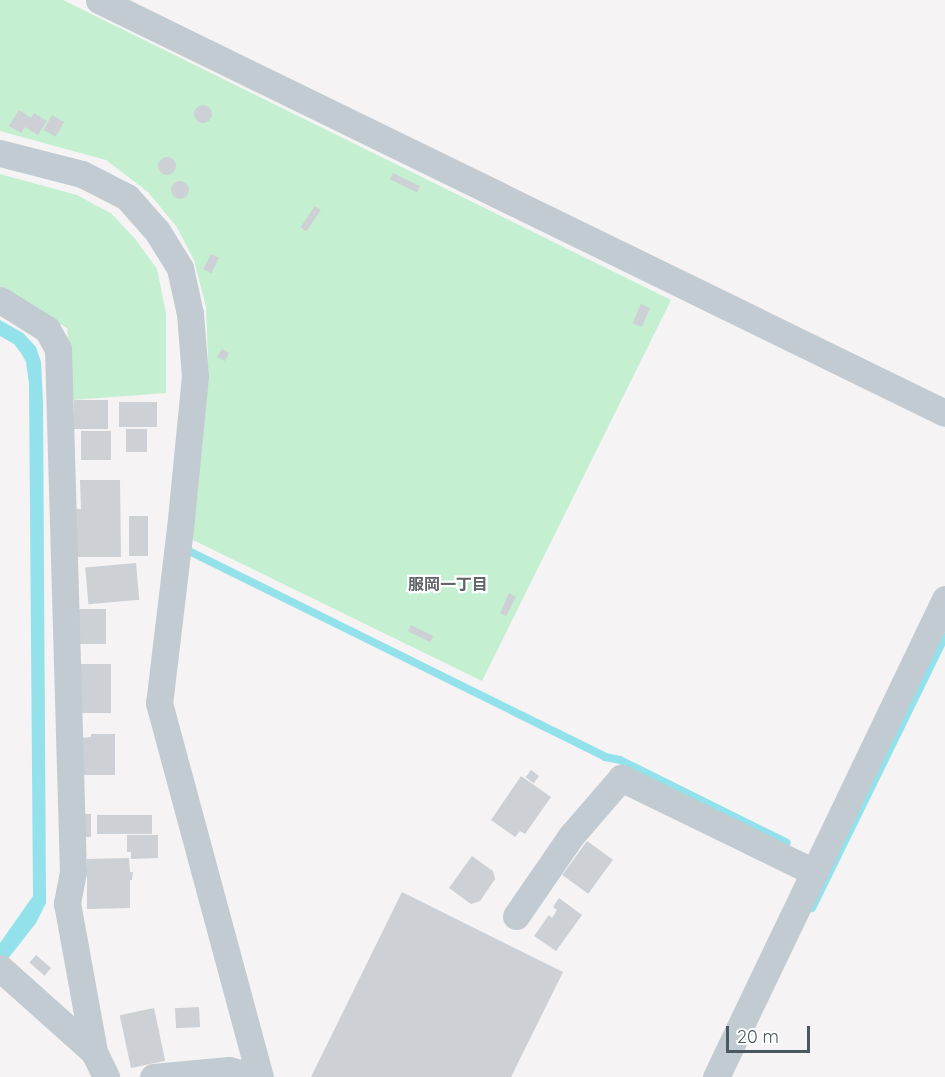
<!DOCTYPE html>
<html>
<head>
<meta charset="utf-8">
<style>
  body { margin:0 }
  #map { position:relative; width:945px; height:1077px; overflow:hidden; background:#f5f3f3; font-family:Quicksand,"Noto Sans JP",sans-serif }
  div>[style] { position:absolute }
  .green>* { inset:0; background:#c4efd1 }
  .water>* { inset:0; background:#92e1eb }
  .stream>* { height:8px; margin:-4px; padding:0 4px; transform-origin:4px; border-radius:4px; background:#92e1eb }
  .building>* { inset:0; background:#cdd0d4; transform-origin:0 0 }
  .round { border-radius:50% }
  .minor>* { height:27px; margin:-13.5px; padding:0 13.5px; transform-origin:13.5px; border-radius:13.5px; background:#c1cbd1 }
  span { translate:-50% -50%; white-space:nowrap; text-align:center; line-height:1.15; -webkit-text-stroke:4.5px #fff; paint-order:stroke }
  .neighbourhood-label { font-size:16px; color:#5f6367; font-weight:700 }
  .scale { position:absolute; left:726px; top:1026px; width:84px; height:27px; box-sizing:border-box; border:3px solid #4a5860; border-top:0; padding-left:8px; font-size:18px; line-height:21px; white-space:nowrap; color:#4a5860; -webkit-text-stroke:4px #fff; paint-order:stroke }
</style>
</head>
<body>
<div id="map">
  <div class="green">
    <div style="clip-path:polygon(0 0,63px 0,671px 300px,482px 681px,191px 539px,208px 356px,206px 307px,194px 260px,176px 226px,148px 192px,106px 160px,0 131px)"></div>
    <div style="clip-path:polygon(0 174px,77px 195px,112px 214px,136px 240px,157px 269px,166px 313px,166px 393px,72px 400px,67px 328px,0 287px)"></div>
  </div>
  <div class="water">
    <div style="clip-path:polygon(0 320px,23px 333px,36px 347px,41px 362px,43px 403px,46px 903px,36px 923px,0 969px,0 943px,33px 896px,29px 383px,26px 362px,21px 353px,14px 344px,0 336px)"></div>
  </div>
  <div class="stream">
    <div style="left:191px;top:552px;width:462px;rotate:26.3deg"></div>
    <div style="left:605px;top:757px;width:15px;rotate:11deg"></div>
    <div style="left:620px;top:760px;width:186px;rotate:26.4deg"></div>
    <div style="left:812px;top:908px;width:302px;rotate:-63.9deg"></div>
  </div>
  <div class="building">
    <div class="round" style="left:194px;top:105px;width:18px;height:18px"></div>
    <div style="clip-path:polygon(19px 110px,31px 118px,34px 113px,47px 121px,38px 135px,25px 127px,21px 133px,9px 126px)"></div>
    <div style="left:52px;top:115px;width:14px;height:17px;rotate:30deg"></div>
    <div class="round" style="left:158px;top:157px;width:18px;height:18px"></div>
    <div style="left:393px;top:173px;width:30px;height:7px;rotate:26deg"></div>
    <div class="round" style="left:171px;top:181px;width:18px;height:18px"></div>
    <div style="left:315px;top:206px;width:7px;height:26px;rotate:34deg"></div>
    <div style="left:211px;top:254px;width:9px;height:17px;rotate:27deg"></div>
    <div style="left:641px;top:304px;width:10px;height:21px;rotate:24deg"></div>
    <div style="clip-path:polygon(222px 349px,229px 353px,225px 361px,217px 357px)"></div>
    <div style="left:108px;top:400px;width:29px;height:34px;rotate:90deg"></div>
    <div style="left:157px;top:402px;width:25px;height:38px;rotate:90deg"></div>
    <div style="left:147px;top:429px;width:23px;height:21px;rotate:90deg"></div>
    <div style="left:81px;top:431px;width:30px;height:29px"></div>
    <div style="clip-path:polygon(80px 480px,120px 480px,121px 557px,77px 557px,76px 509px,81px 509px)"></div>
    <div style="left:129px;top:516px;width:19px;height:40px"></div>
    <div style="left:136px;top:563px;width:37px;height:51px;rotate:85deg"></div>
    <div style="clip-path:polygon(509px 593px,516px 597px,506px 616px,500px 613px)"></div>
    <div style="left:76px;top:609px;width:30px;height:35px"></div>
    <div style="left:411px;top:625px;width:25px;height:7px;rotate:26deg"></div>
    <div style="left:79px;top:664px;width:32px;height:49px"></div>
    <div style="clip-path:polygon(91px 734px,115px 734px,115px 775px,80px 775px,80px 738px,91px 737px)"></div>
    <div style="left:531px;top:770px;width:10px;height:9px;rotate:37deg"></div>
    <div style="clip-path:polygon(521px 776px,551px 797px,525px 834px,520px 831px,515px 837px,491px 820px)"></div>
    <div style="left:81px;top:814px;width:10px;height:23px"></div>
    <div style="left:97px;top:815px;width:55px;height:19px"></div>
    <div style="clip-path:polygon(127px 835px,158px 835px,158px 858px,131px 859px,131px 852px,127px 852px)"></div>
    <div style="left:587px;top:841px;width:32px;height:42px;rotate:36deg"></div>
    <div style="clip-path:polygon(472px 856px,493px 871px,495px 879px,480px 901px,471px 904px,449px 888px)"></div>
    <div style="clip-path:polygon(129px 858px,130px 872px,133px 872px,132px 880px,130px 880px,130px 908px,87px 909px,87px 859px)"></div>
    <div style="clip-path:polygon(402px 892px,563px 972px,511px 1077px,311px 1077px)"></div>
    <div style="clip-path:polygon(559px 898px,582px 915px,556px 951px,534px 936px,549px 915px,552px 918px,557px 910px,553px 907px)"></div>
    <div style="left:36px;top:955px;width:20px;height:10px;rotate:41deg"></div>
    <div style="left:199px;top:1007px;width:20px;height:24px;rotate:87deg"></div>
    <div style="left:154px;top:1008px;width:54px;height:35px;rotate:78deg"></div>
  </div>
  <div class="minor">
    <div style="left:99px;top:0;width:941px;rotate:26.02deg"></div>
    <div style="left:0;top:153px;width:85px;rotate:14.4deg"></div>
    <div style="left:82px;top:174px;width:51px;rotate:27.1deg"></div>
    <div style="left:127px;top:197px;width:45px;rotate:48.6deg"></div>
    <div style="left:157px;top:231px;width:44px;rotate:58.1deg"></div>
    <div style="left:180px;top:268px;width:47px;rotate:77.7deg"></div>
    <div style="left:190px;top:314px;width:62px;rotate:85.4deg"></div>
    <div style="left:195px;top:376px;width:153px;rotate:95.6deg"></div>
    <div style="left:180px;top:528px;width:176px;rotate:96.8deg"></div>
    <div style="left:159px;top:703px;width:387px;rotate:74.9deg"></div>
    <div style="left:0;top:300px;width:55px;rotate:31.7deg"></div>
    <div style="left:47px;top:329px;width:23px;rotate:61deg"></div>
    <div style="left:58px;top:349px;width:523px;rotate:88.36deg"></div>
    <div style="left:73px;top:872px;width:32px;rotate:101deg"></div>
    <div style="left:67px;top:903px;width:151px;rotate:79.7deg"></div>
    <div style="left:516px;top:916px;width:97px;rotate:-55.5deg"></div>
    <div style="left:571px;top:836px;width:77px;rotate:-49.2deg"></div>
    <div style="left:621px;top:778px;width:215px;rotate:26deg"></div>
    <div style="left:0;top:968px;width:126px;rotate:41.8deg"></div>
    <div style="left:94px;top:1052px;width:28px;rotate:64deg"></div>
    <div style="left:153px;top:1077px;width:76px;rotate:-5.3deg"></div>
    <div style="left:229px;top:1070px;width:27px;rotate:15deg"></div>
    <div style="left:716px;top:1077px;width:530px;rotate:-64.4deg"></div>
  </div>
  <div class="neighbourhood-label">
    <span style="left:448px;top:584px">服岡一丁目</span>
  </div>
  <div class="scale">20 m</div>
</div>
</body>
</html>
